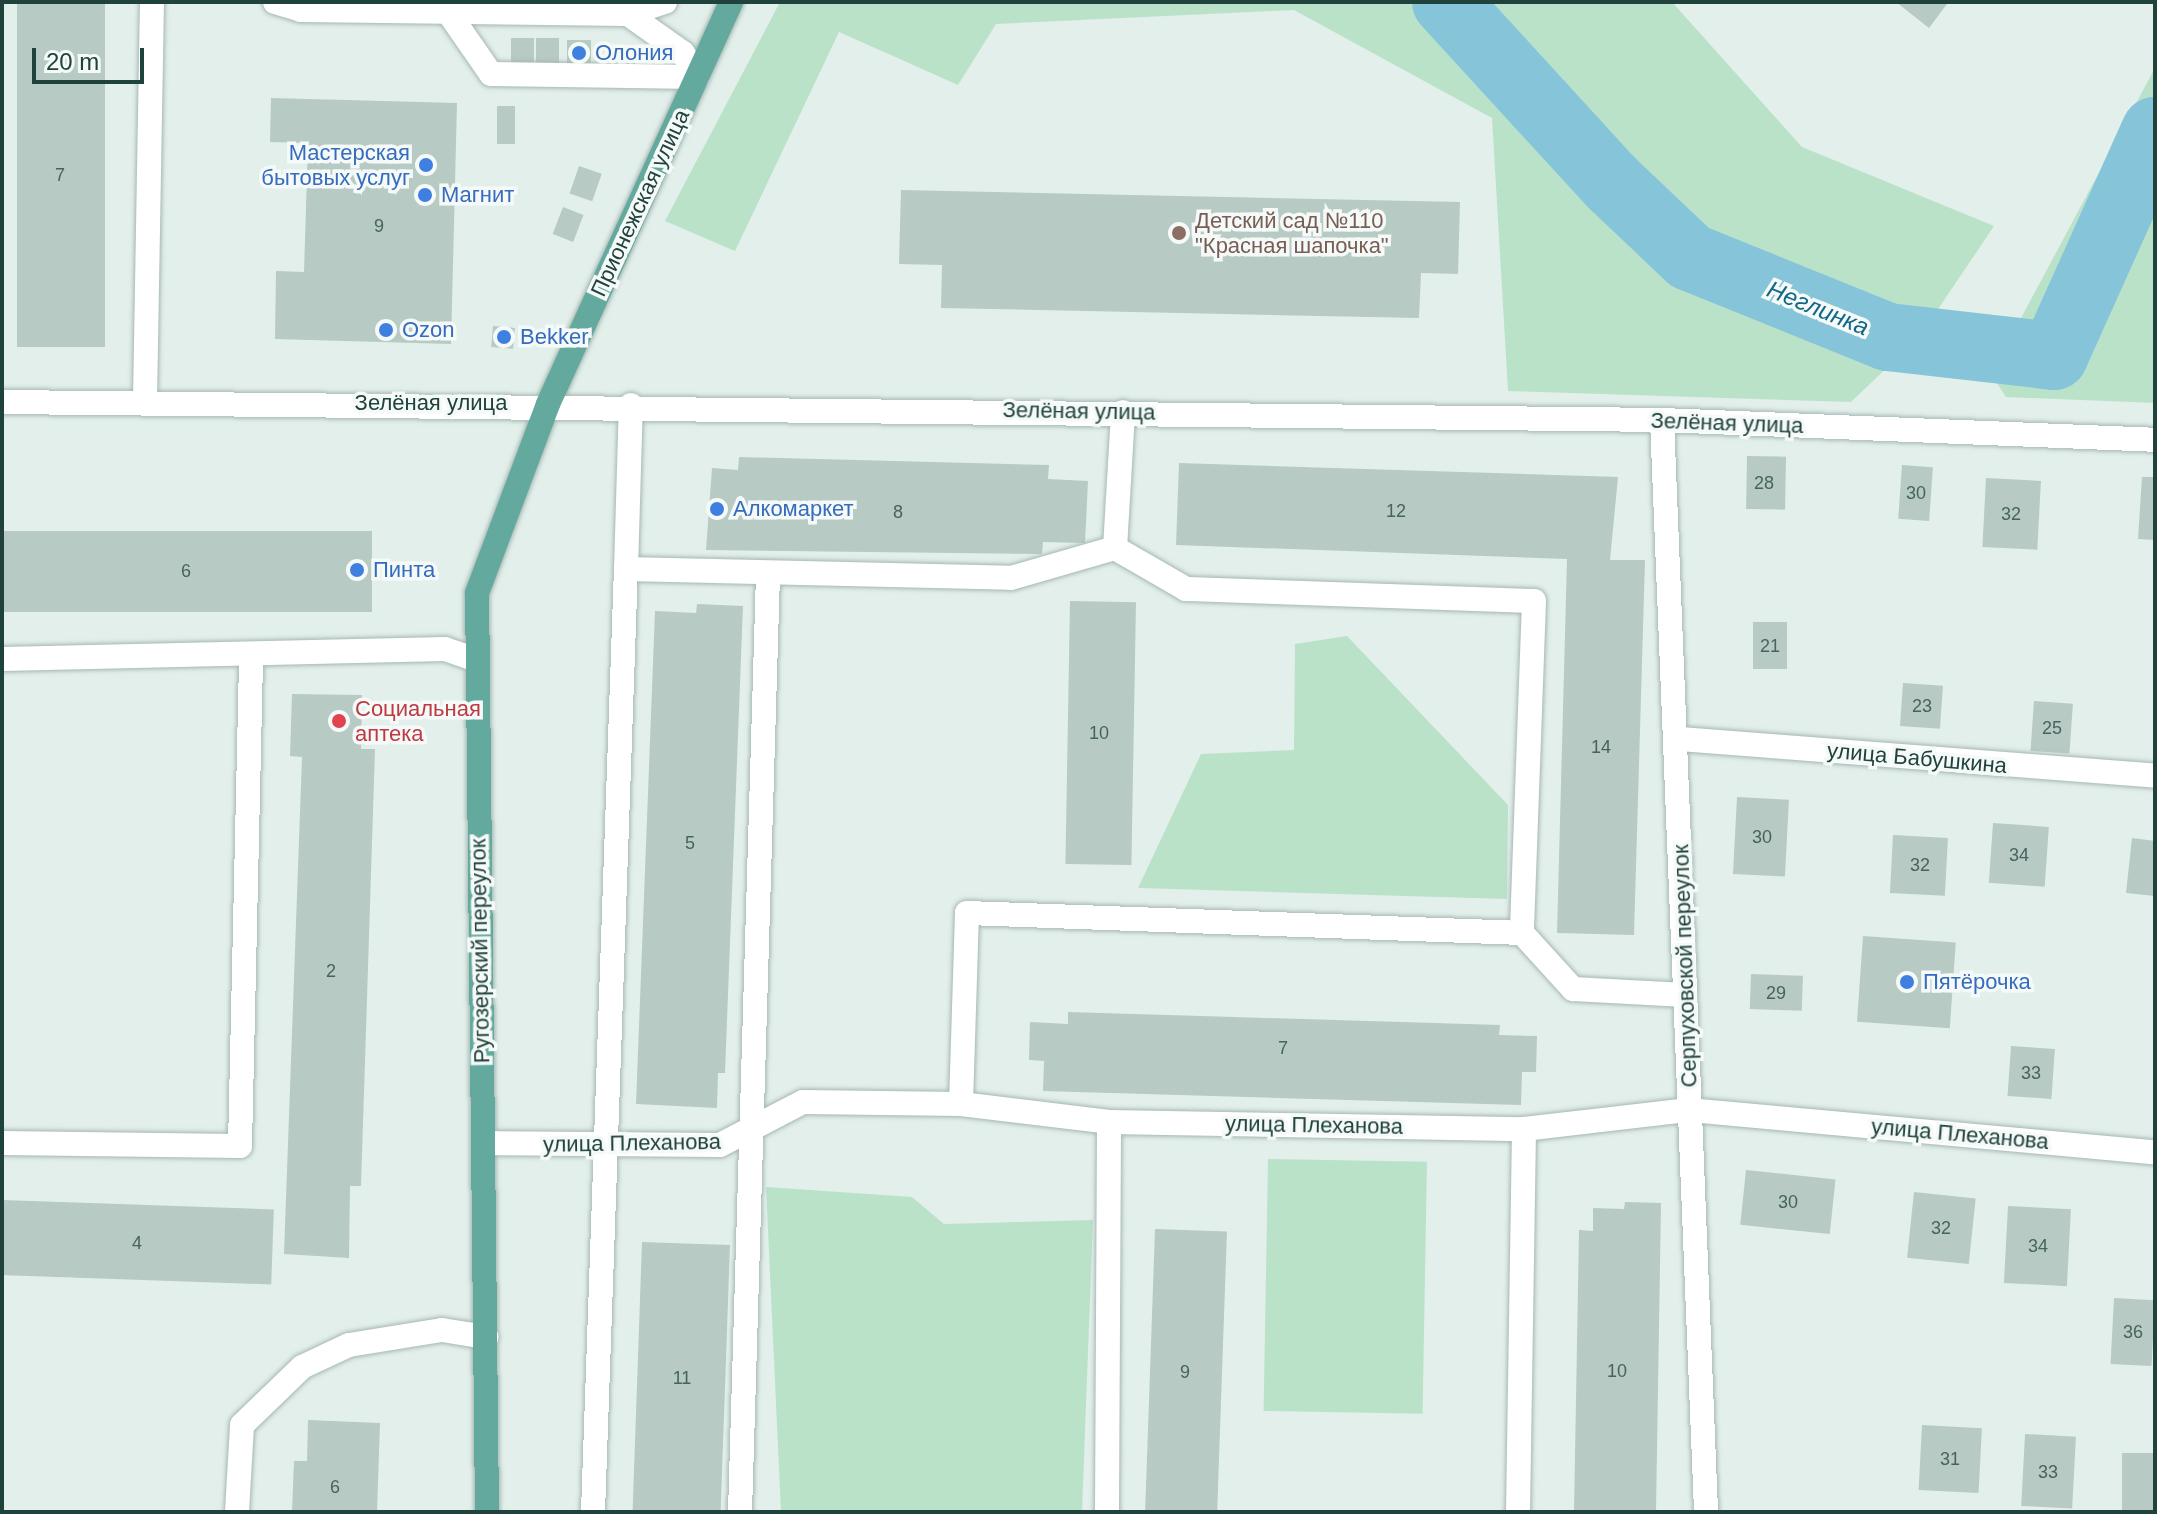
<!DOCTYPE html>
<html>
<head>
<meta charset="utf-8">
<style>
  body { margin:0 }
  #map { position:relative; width:2157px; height:1514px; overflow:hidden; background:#e3efeb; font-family:Arial,sans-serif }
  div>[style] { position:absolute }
  .green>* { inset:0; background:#bae2c9; transform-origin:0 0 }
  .river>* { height:68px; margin:-34px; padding:0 34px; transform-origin:34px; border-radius:34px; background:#86c4d9 }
  .building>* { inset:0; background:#b8cac4; transform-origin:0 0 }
  .roads { filter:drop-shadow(0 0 2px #a5b8b3) drop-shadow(0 0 2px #a5b8b3) }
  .minor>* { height:24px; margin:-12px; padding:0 12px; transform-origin:12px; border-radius:12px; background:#fff }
  .major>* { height:24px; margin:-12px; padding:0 12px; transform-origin:12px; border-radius:12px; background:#63a99e }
  .dots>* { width:22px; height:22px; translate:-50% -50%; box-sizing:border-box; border:4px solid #f5faf8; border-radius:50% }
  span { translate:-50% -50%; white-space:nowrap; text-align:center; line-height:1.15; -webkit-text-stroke:7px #f5faf8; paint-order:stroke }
  .number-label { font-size:18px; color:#46645f }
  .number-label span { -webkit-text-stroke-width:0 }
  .shop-label { font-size:22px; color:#366cbe }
  .left { translate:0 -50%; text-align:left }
  .right { translate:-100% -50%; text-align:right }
  .street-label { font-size:22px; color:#20423d }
  .education-label { font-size:22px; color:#785e54 }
  .health-label { font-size:22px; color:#be3a42 }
  .water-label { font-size:24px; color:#136786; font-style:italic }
  .frame { position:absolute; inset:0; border:4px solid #20423d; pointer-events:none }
  .scale { position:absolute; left:32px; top:48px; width:112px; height:36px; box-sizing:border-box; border:4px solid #20423d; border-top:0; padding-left:10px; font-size:24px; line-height:28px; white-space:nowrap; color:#20423d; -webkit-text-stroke:6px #f5faf8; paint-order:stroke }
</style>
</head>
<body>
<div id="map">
  <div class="green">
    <div style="clip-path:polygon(780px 2px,1672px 2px,1802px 147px,1994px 226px,1920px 336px,1851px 402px,1508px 391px,1492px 118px,1294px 10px,996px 24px,958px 85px,839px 32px,735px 251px,665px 221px)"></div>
    <div style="clip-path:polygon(2155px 68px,2155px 403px,2006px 397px,1991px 374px)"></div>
    <div style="clip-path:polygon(1347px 636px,1508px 805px,1507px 899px,1138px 888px,1201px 754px,1294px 750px,1295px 644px)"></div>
    <div style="left:1268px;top:1159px;width:159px;height:252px;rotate:1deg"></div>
    <div style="clip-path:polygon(766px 1187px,912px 1197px,944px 1224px,1093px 1220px,1082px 1512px,781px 1512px)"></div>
  </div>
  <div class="river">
    <div style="left:1446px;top:2px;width:247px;rotate:47.5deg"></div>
    <div style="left:1613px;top:184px;width:106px;rotate:43.5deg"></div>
    <div style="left:1690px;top:257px;width:214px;rotate:22deg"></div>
    <div style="left:1888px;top:337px;width:167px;rotate:6.5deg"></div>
    <div style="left:2054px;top:356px;width:247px;rotate:-65.8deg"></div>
  </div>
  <div class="building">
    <div style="clip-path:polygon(1896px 2px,1945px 2px,1947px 4px,1929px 28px)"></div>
    <div style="left:17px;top:3px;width:88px;height:344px"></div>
    <div style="left:511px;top:38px;width:23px;height:25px"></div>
    <div style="left:536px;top:38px;width:23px;height:26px"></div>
    <div style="left:567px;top:40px;width:24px;height:25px"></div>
    <div style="clip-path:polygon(271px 98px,457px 103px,451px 344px,275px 339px,276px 271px,304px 272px,308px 143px,270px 142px)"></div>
    <div style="left:497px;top:106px;width:18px;height:38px"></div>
    <div style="left:579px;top:166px;width:24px;height:29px;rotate:19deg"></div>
    <div style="clip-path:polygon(901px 190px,1460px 202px,1458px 274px,1421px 273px,1419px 318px,941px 308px,942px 265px,899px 264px)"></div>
    <div style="left:563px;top:207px;width:22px;height:29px;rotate:21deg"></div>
    <div style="left:493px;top:326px;width:22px;height:21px;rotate:5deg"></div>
    <div style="left:1747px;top:456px;width:39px;height:53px;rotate:1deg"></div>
    <div style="clip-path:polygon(739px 457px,1049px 465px,1048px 479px,1088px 481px,1085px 543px,1043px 542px,1042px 554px,706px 550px,712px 468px,738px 470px)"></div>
    <div style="clip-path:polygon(1179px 463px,1618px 477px,1610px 560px,1645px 560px,1634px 935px,1557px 933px,1567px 559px,1176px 545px)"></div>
    <div style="left:1902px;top:465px;width:31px;height:54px;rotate:4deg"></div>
    <div style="clip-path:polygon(2142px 477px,2155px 477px,2155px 540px,2138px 539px)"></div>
    <div style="left:1986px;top:478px;width:55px;height:69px;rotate:3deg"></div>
    <div style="left:2px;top:531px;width:370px;height:81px"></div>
    <div style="left:1070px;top:601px;width:66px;height:263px;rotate:1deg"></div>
    <div style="clip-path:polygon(697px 604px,743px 606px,725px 1073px,718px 1073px,717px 1108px,636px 1104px,655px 611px,696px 613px)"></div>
    <div style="left:1787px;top:622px;width:47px;height:34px;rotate:90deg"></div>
    <div style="left:1903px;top:683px;width:40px;height:43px;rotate:4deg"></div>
    <div style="clip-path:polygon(292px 694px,362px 695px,361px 749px,375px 749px,361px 1186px,350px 1186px,349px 1258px,284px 1254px,302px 757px,290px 756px)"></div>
    <div style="left:2034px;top:701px;width:39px;height:50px;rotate:4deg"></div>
    <div style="left:1737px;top:797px;width:52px;height:77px;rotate:3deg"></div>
    <div style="left:1993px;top:823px;width:56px;height:60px;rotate:4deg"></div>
    <div style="left:1893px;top:835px;width:55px;height:58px;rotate:3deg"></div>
    <div style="clip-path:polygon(2132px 838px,2155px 841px,2155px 896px,2126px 893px)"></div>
    <div style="left:1863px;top:936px;width:93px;height:86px;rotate:4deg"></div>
    <div style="left:1751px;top:974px;width:52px;height:35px;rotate:2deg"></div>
    <div style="clip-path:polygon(1068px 1012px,1500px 1025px,1499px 1035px,1537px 1036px,1536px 1072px,1522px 1072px,1521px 1105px,1043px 1091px,1044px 1061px,1029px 1060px,1030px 1022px,1068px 1024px)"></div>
    <div style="left:2011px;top:1046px;width:44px;height:50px;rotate:4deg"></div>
    <div style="left:1746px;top:1170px;width:90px;height:55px;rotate:6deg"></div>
    <div style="left:1914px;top:1192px;width:62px;height:66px;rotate:6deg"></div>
    <div style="left:2px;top:1200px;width:272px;height:75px;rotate:2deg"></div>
    <div style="clip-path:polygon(1625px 1202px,1661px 1203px,1656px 1512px,1574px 1512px,1579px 1230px,1593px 1231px,1593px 1208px,1624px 1209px)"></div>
    <div style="left:2008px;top:1206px;width:63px;height:77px;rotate:3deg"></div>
    <div style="left:1155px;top:1229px;width:72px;height:283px;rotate:2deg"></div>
    <div style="left:642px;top:1242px;width:88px;height:270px;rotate:2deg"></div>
    <div style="left:2114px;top:1298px;width:41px;height:66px;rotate:3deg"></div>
    <div style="clip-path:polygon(308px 1420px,380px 1423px,377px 1512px,292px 1512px,294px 1461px,307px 1461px)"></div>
    <div style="left:1922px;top:1425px;width:60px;height:65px;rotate:3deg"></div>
    <div style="left:2025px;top:1434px;width:51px;height:72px;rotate:3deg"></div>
    <div style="left:2122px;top:1453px;width:33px;height:59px"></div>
  </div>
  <div class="roads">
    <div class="minor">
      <div style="left:275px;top:2px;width:27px;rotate:17deg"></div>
      <div style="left:301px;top:10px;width:327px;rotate:0.7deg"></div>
      <div style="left:628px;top:14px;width:39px;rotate:-18deg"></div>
      <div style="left:448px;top:12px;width:75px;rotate:55.3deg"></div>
      <div style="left:491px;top:74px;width:206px;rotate:0.8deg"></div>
      <div style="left:628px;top:14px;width:67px;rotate:35.3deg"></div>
      <div style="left:683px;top:53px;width:28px;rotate:60deg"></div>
      <div style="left:145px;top:401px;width:399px;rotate:-89deg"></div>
      <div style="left:2px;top:402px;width:1660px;rotate:0.62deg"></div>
      <div style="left:1662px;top:420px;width:493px;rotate:2.3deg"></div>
      <div style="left:1662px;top:420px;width:1093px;rotate:87.69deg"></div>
      <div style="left:1115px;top:548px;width:136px;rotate:-86.6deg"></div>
      <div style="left:626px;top:569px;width:164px;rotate:-88.3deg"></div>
      <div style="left:2px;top:659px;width:443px;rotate:-1.3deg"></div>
      <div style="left:445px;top:649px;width:31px;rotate:19deg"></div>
      <div style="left:1679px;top:739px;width:477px;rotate:4.4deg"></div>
      <div style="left:961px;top:1104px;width:191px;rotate:-88.2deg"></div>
      <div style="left:967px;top:913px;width:555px;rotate:2.06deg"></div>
      <div style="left:2px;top:1143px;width:238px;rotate:0.7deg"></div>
      <div style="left:240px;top:1146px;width:491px;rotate:-88.7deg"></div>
      <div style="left:484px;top:1143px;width:236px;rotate:0.5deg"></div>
      <div style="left:720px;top:1145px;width:93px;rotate:-27.4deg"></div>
      <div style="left:803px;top:1102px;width:158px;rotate:0.7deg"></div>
      <div style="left:961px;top:1104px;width:149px;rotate:6.9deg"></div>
      <div style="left:1109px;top:1122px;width:415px;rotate:1deg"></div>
      <div style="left:1524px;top:1129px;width:166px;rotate:-6.6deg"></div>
      <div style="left:1689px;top:1110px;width:468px;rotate:5.2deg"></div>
      <div style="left:237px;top:1512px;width:87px;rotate:-86.7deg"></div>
      <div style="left:242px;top:1425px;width:83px;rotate:-44deg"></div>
      <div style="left:302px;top:1367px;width:52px;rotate:-25.1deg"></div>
      <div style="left:349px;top:1345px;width:94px;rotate:-9.2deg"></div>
      <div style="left:442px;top:1330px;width:45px;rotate:9deg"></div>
      <div style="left:593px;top:1512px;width:944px;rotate:-88deg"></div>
      <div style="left:626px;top:569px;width:385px;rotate:1.3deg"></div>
      <div style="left:1011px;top:578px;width:108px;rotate:-16.1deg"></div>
      <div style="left:1115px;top:548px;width:82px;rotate:30deg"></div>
      <div style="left:1186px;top:589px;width:348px;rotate:2deg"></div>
      <div style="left:1534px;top:601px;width:332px;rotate:92.1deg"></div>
      <div style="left:1522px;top:933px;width:76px;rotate:47.7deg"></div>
      <div style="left:1573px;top:989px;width:112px;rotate:3.1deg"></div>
      <div style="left:740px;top:1512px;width:937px;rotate:-88.29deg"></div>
      <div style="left:1107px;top:1512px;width:390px;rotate:-89.7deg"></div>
      <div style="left:1518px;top:1512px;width:383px;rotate:-89.1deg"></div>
    </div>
    <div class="major">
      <div style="left:487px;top:1512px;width:919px;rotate:-90.62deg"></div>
      <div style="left:477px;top:593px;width:202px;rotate:-69.4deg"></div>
      <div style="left:548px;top:404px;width:442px;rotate:-65.5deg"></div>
    </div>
  </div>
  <div class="dots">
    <div style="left:579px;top:53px;background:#3f7fe0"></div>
    <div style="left:426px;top:165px;background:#3f7fe0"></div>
    <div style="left:425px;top:195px;background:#3f7fe0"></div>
    <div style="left:1179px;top:233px;background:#8d6e63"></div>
    <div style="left:386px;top:330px;background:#3f7fe0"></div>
    <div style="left:504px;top:337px;background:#3f7fe0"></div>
    <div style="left:717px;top:509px;background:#3f7fe0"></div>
    <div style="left:357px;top:570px;background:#3f7fe0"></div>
    <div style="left:339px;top:721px;background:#e0444e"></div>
    <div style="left:1907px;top:982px;background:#3f7fe0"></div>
  </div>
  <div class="number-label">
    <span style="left:60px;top:175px">7</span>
    <span style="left:379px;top:226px">9</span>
    <span style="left:1764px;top:483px">28</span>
    <span style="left:1916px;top:493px">30</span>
    <span style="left:1396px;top:511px">12</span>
    <span style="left:898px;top:512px">8</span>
    <span style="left:2011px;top:514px">32</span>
    <span style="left:186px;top:571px">6</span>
    <span style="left:1770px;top:646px">21</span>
    <span style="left:1922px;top:706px">23</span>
    <span style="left:2052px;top:728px">25</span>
    <span style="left:1099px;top:733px">10</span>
    <span style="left:1601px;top:747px">14</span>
    <span style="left:1762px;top:837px">30</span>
    <span style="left:690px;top:843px">5</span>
    <span style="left:2019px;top:855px">34</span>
    <span style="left:1920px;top:865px">32</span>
    <span style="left:331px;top:971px">2</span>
    <span style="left:1776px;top:993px">29</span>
    <span style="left:1283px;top:1048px">7</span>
    <span style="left:2031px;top:1073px">33</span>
    <span style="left:1788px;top:1202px">30</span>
    <span style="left:1941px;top:1228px">32</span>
    <span style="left:137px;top:1243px">4</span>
    <span style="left:2038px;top:1246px">34</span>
    <span style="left:2133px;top:1332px">36</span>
    <span style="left:1617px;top:1371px">10</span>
    <span style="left:1185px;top:1372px">9</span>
    <span style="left:682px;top:1378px">11</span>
    <span style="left:1950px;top:1459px">31</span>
    <span style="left:2048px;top:1472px">33</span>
    <span style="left:335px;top:1487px">6</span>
  </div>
  <div class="shop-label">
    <span class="left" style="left:595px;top:53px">Олония</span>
    <span class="right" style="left:410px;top:165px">Мастерская<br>бытовых услуг</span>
    <span class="left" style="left:441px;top:195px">Магнит</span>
    <span class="left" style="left:402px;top:330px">Ozon</span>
    <span class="left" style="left:520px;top:337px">Bekker</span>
    <span class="left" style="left:733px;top:509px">Алкомаркет</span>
    <span class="left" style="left:373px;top:570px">Пинта</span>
    <span class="left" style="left:1923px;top:982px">Пятёрочка</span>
  </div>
  <div class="street-label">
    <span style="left:640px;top:203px;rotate:-65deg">Прионежская улица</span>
    <span style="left:431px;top:403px">Зелёная улица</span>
    <span style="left:1079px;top:411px;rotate:1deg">Зелёная улица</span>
    <span style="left:1727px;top:423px;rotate:2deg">Зелёная улица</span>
    <span style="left:1917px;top:758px;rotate:5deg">улица Бабушкина</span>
    <span style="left:480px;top:951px;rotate:-91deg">Ругозерский переулок</span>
    <span style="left:1685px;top:966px;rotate:-92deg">Серпуховской переулок</span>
    <span style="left:1314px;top:1125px;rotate:1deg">улица Плеханова</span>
    <span style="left:1960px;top:1134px;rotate:5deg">улица Плеханова</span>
    <span style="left:632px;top:1143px;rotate:-1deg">улица Плеханова</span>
  </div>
  <div class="education-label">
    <span class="left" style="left:1195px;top:233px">Детский сад №110<br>"Красная шапочка"</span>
  </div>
  <div class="health-label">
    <span class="left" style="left:355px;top:721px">Социальная<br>аптека</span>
  </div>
  <div class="water-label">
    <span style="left:1818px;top:308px;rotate:22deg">Неглинка</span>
  </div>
  <div class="frame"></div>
  <div class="scale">20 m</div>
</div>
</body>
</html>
